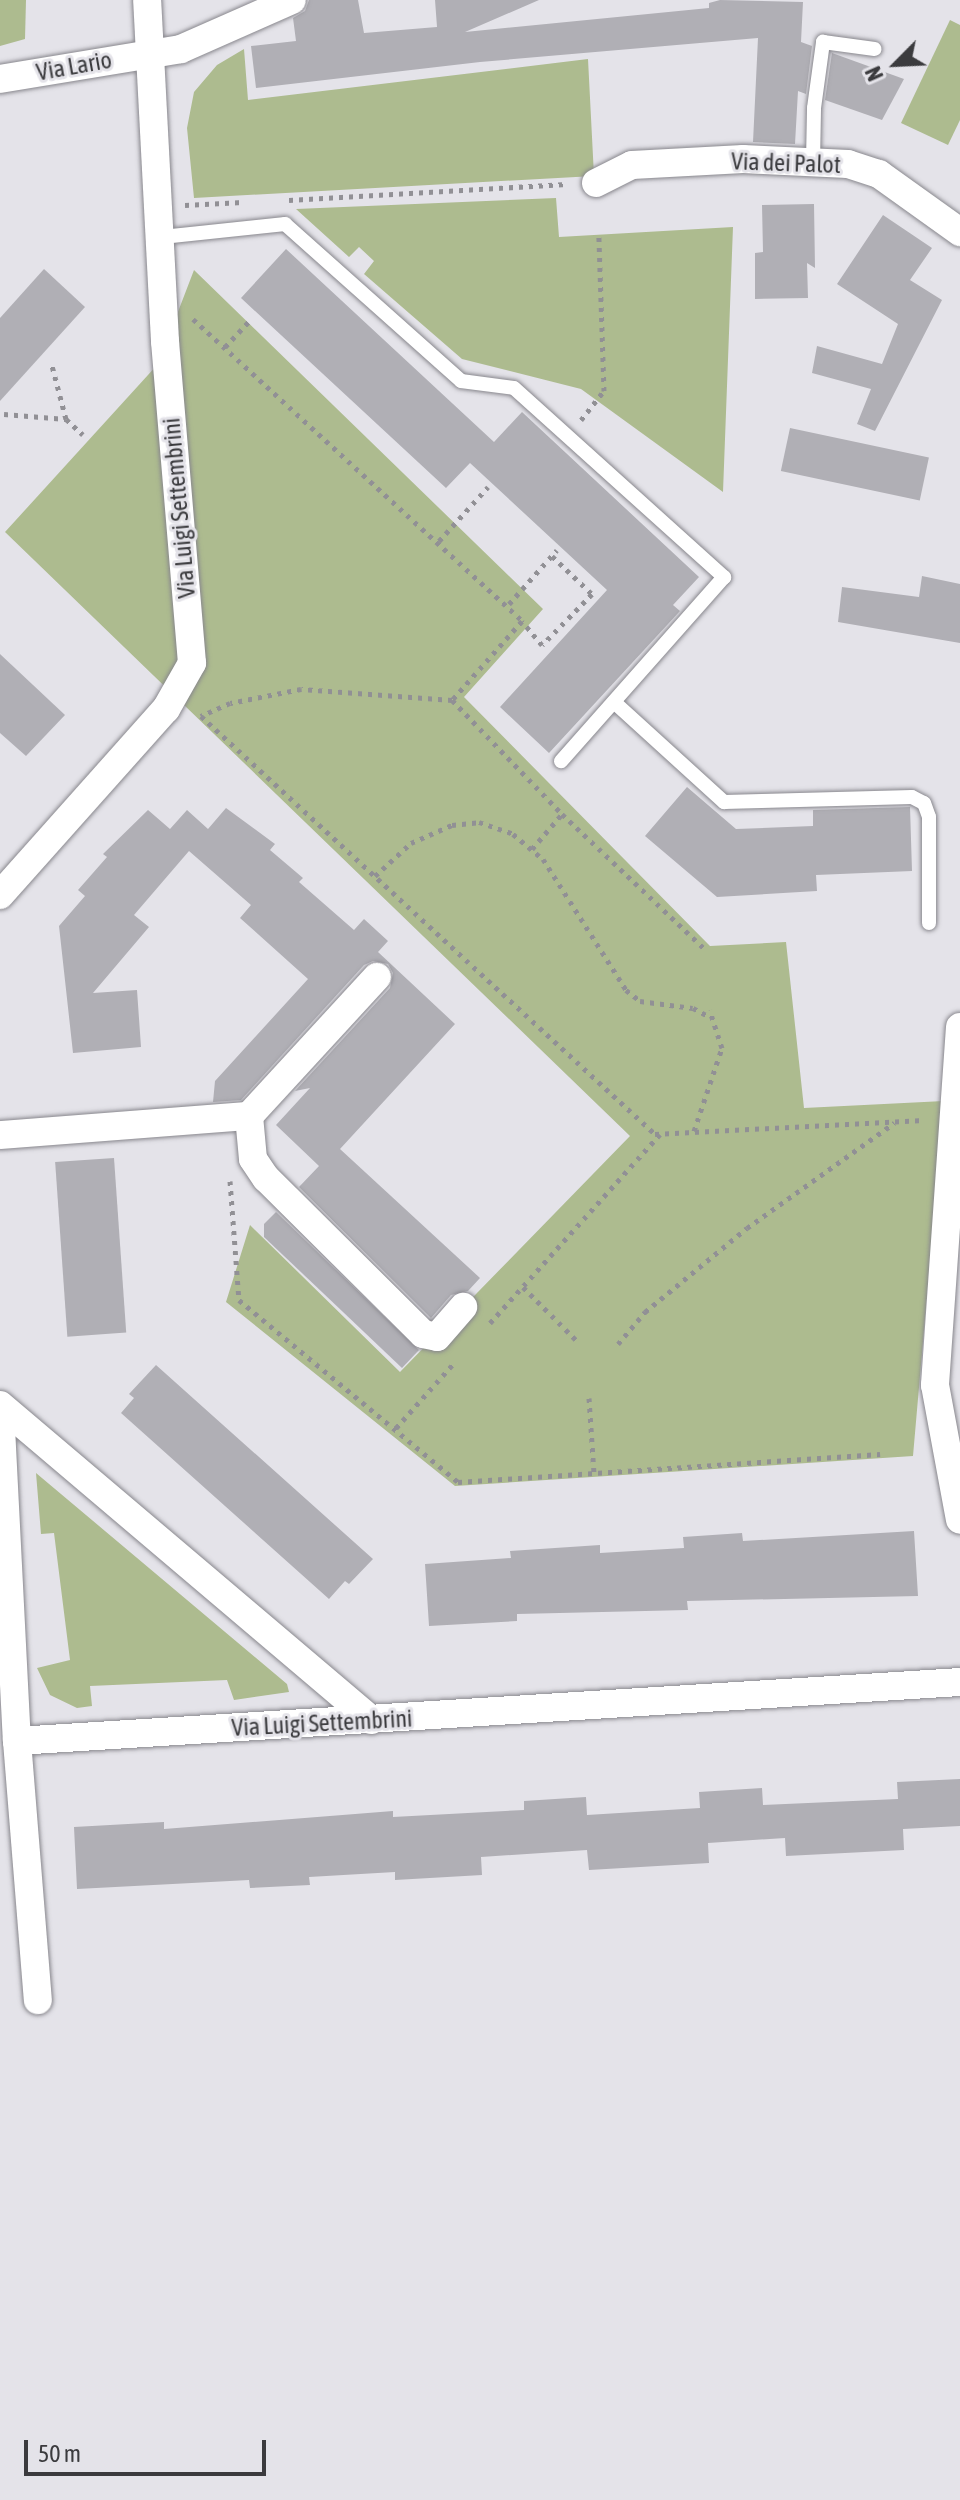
<!DOCTYPE html>
<html>
<head>
<meta charset="utf-8">
<style>
  body { margin:0 }
  #map { position:relative; width:960px; height:2500px; overflow:hidden; background:#e4e3e9; font-family:"Asap Condensed",sans-serif }
  div>[style] { position:absolute }
  .green>* { inset:0; background:#adbb8f }
  .building>* { inset:0; background:#b0afb5; transform-origin:0 0 }
  .path>* { height:5px; margin-top:-2.5px; transform-origin:0; background:repeating-linear-gradient(90deg,#919095 0 4px,transparent 0 10px) }
  .roads { filter:drop-shadow(0 0 2px #88878d) drop-shadow(0 0 2px #88878d) }
  .service>* { height:14px; margin:-7px; padding:0 7px; transform-origin:7px; border-radius:7px; background:#fff }
  .minor>* { height:28px; margin:-14px; padding:0 14px; transform-origin:14px; border-radius:14px; background:#fff }
  span { translate:-50% -50%; white-space:nowrap; text-align:center; line-height:1.15; -webkit-text-stroke:6px #e4e3e9; paint-order:stroke }
  .street-label { font-size:24px; color:#3b3b3e }
  .north { position:absolute; left:856px; top:24px; width:80px; height:80px; -webkit-text-stroke:6px #e4e3e9; paint-order:stroke; rotate:246deg; font-size:22px; font-weight:700; line-height:32px; text-align:center; color:#3b3b3e }
  .north::after { content:''; display:block; margin:auto; width:28px; height:36px; background:#3b3b3e; clip-path:polygon(50% 0,100% 100%,50% 72%,0 100%) }
  .scale { position:absolute; left:24px; top:2440px; width:242px; height:36px; box-sizing:border-box; border:4px solid #3b3b3e; border-top:0; padding-left:10px; font-size:24px; line-height:28px; white-space:nowrap; color:#3b3b3e; -webkit-text-stroke:6px #e4e3e9; paint-order:stroke }
</style>
</head>
<body>
<div id="map">
  <div class="green">
    <div style="clip-path:polygon(0 0,26px 0,25px 39px,0 46px)"></div>
    <div style="clip-path:polygon(950px 20px,960px 25px,960px 120px,948px 145px,901px 123px)"></div>
    <div style="clip-path:polygon(244px 49px,248px 100px,588px 59px,594px 176px,194px 198px,187px 128px,194px 92px,217px 65px)"></div>
    <div style="clip-path:polygon(556px 198px,559px 237px,733px 227px,723px 492px,581px 389px,462px 359px,364px 274px,374px 261px,359px 247px,349px 257px,296px 209px)"></div>
    <div style="clip-path:polygon(194px 270px,543px 609px,464px 697px,710px 946px,786px 942px,804px 1108px,944px 1101px,913px 1456px,455px 1486px,226px 1302px,250px 1225px,400px 1372px,630px 1136px,5px 532px,158px 364px)"></div>
    <div style="clip-path:polygon(36px 1473px,287px 1684px,289px 1692px,234px 1700px,227px 1680px,90px 1686px,92px 1706px,77px 1708px,50px 1695px,37px 1668px,70px 1660px,54px 1533px,41px 1534px)"></div>
  </div>
  <div class="building">
    <div style="clip-path:polygon(309px 0,358px 0,364px 33px,437px 27px,435px 0,539px 0,465px 32px,709px 8px,709px 3px,720px 0,803px 2px,801px 42px,812px 46px,806px 94px,798px 91px,795px 144px,753px 142px,758px 38px,480px 62px,256px 88px,251px 46px,296px 41px,293px 18px,305px 11px)"></div>
    <div style="clip-path:polygon(832px 53px,904px 79px,882px 120px,825px 100px)"></div>
    <div style="clip-path:polygon(814px 204px,815px 268px,807px 263px,808px 298px,755px 299px,755px 253px,763px 252px,762px 205px)"></div>
    <div style="clip-path:polygon(883px 215px,932px 248px,910px 280px,942px 300px,875px 431px,857px 424px,871px 389px,812px 373px,817px 346px,882px 364px,898px 324px,837px 284px)"></div>
    <div style="clip-path:polygon(286px 249px,494px 442px,522px 412px,699px 577px,673px 605px,680px 611px,549px 753px,500px 707px,607px 590px,470px 463px,446px 488px,241px 298px)"></div>
    <div style="clip-path:polygon(44px 269px,85px 307px,0 401px,0 318px)"></div>
    <div style="left:790px;top:428px;width:142px;height:44px;rotate:12deg"></div>
    <div style="clip-path:polygon(922px 576px,960px 584px,960px 643px,838px 622px,842px 587px,919px 597px)"></div>
    <div style="clip-path:polygon(0 654px,65px 715px,26px 756px,0 733px)"></div>
    <div style="clip-path:polygon(687px 787px,736px 829px,813px 826px,813px 810px,910px 807px,912px 871px,816px 875px,817px 891px,717px 897px,645px 836px)"></div>
    <div style="clip-path:polygon(226px 808px,275px 844px,270px 850px,303px 878px,299px 882px,354px 930px,364px 919px,388px 941px,378px 952px,455px 1024px,340px 1149px,480px 1278px,468px 1291px,451px 1295px,431px 1318px,299px 1187px,319px 1166px,276px 1125px,310px 1088px,295px 1091px,390px 988px,393px 973px,388px 964px,373px 961px,364px 965px,241px 1100px,213px 1102px,215px 1081px,308px 979px,240px 918px,251px 905px,189px 851px,134px 915px,149px 927px,93px 993px,137px 990px,141px 1047px,73px 1053px,59px 926px,85px 896px,78px 890px,107px 857px,103px 854px,148px 810px,170px 829px,187px 810px,208px 829px)"></div>
    <div style="left:114px;top:1158px;width:175px;height:59px;rotate:86deg"></div>
    <div style="clip-path:polygon(276px 1212px,419px 1350px,402px 1368px,264px 1237px,264px 1224px)"></div>
    <div style="clip-path:polygon(156px 1365px,373px 1559px,349px 1584px,345px 1581px,329px 1599px,121px 1413px,134px 1398px,129px 1394px)"></div>
    <div style="clip-path:polygon(914px 1531px,918px 1596px,687px 1601px,688px 1610px,517px 1614px,517px 1621px,429px 1626px,425px 1564px,511px 1558px,510px 1551px,600px 1545px,600px 1553px,684px 1548px,683px 1537px,742px 1533px,743px 1541px)"></div>
    <div style="clip-path:polygon(960px 1779px,960px 1826px,903px 1829px,904px 1850px,786px 1856px,785px 1838px,708px 1843px,709px 1863px,589px 1870px,587px 1850px,481px 1857px,482px 1875px,395px 1880px,395px 1872px,309px 1877px,310px 1885px,250px 1888px,249px 1880px,77px 1889px,74px 1827px,164px 1822px,164px 1829px,393px 1811px,393px 1817px,524px 1810px,524px 1801px,586px 1797px,587px 1815px,700px 1808px,699px 1792px,762px 1788px,763px 1805px,898px 1799px,897px 1782px)"></div>
  </div>
  <div class="path">
    <div style="left:289px;top:200px;width:278px;rotate:-3.3deg"></div>
    <div style="left:185px;top:205px;width:58px;rotate:-3deg"></div>
    <div style="left:193px;top:319px;width:447px;rotate:42.5deg"></div>
    <div style="left:225px;top:347px;width:37px;rotate:-47deg"></div>
    <div style="left:4px;top:414px;width:62px;rotate:4.6deg"></div>
    <div style="left:66px;top:419px;width:59px;rotate:-104.7deg"></div>
    <div style="left:66px;top:419px;width:23px;rotate:43deg"></div>
    <div style="left:581px;top:420px;width:37px;rotate:-52deg"></div>
    <div style="left:604px;top:391px;width:154px;rotate:-91.9deg"></div>
    <div style="left:439px;top:541px;width:73px;rotate:-47.8deg"></div>
    <div style="left:552px;top:556px;width:55px;rotate:43.5deg"></div>
    <div style="left:592px;top:594px;width:71px;rotate:134.4deg"></div>
    <div style="left:542px;top:645px;width:31px;rotate:-130deg"></div>
    <div style="left:522px;top:621px;width:106px;rotate:131.5deg"></div>
    <div style="left:452px;top:700px;width:158px;rotate:46deg"></div>
    <div style="left:562px;top:814px;width:199px;rotate:43.4deg"></div>
    <div style="left:509px;top:604px;width:72px;rotate:-48.4deg"></div>
    <div style="left:452px;top:700px;width:151px;rotate:-175.8deg"></div>
    <div style="left:301px;top:689px;width:72px;rotate:168.8deg"></div>
    <div style="left:230px;top:703px;width:32px;rotate:156deg"></div>
    <div style="left:201px;top:716px;width:617px;rotate:42.64deg"></div>
    <div style="left:655px;top:1134px;width:269px;rotate:-3deg"></div>
    <div style="left:532px;top:849px;width:46px;rotate:-49.4deg"></div>
    <div style="left:375px;top:876px;width:49px;rotate:-42.5deg"></div>
    <div style="left:411px;top:843px;width:45px;rotate:-23.7deg"></div>
    <div style="left:452px;top:825px;width:27px;rotate:-6deg"></div>
    <div style="left:479px;top:822px;width:36px;rotate:19deg"></div>
    <div style="left:513px;top:834px;width:39px;rotate:40deg"></div>
    <div style="left:543px;top:859px;width:155px;rotate:57.6deg"></div>
    <div style="left:626px;top:990px;width:18px;rotate:38deg"></div>
    <div style="left:640px;top:1001px;width:53px;rotate:7.5deg"></div>
    <div style="left:693px;top:1008px;width:17px;rotate:28deg"></div>
    <div style="left:694px;top:1131px;width:88px;rotate:-71.4deg"></div>
    <div style="left:722px;top:1048px;width:40px;rotate:-108deg"></div>
    <div style="left:230px;top:1181px;width:119px;rotate:85.7deg"></div>
    <div style="left:239px;top:1300px;width:285px;rotate:39.7deg"></div>
    <div style="left:458px;top:1482px;width:423px;rotate:-3.8deg"></div>
    <div style="left:523px;top:1287px;width:75px;rotate:45deg"></div>
    <div style="left:490px;top:1323px;width:254px;rotate:-48deg"></div>
    <div style="left:618px;top:1344px;width:42px;rotate:-49.8deg"></div>
    <div style="left:645px;top:1312px;width:132px;rotate:-39.5deg"></div>
    <div style="left:747px;top:1228px;width:181px;rotate:-35.5deg"></div>
    <div style="left:589px;top:1398px;width:75px;rotate:86.2deg"></div>
    <div style="left:396px;top:1428px;width:87px;rotate:-48.3deg"></div>
  </div>
  <div class="roads">
    <div class="service">
      <div style="left:813px;top:162px;width:54px;rotate:-88.9deg"></div>
      <div style="left:814px;top:108px;width:67px;rotate:-82.2deg"></div>
      <div style="left:823px;top:42px;width:52px;rotate:7.7deg"></div>
      <div style="left:162px;top:237px;width:124px;rotate:-6deg"></div>
      <div style="left:285px;top:224px;width:236px;rotate:41.7deg"></div>
      <div style="left:461px;top:381px;width:53px;rotate:7.5deg"></div>
      <div style="left:514px;top:388px;width:283px;rotate:42deg"></div>
      <div style="left:724px;top:577px;width:246px;rotate:131.5deg"></div>
      <div style="left:614px;top:702px;width:149px;rotate:42.3deg"></div>
      <div style="left:724px;top:802px;width:188px;rotate:-1.5deg"></div>
      <div style="left:912px;top:797px;width:13px;rotate:27deg"></div>
      <div style="left:924px;top:803px;width:15px;rotate:70deg"></div>
      <div style="left:929px;top:817px;width:106px;rotate:90deg"></div>
    </div>
    <div class="minor">
      <div style="left:0;top:79px;width:183px;rotate:-9.4deg"></div>
      <div style="left:181px;top:49px;width:121px;rotate:-23.8deg"></div>
      <div style="left:596px;top:183px;width:40px;rotate:-26.6deg"></div>
      <div style="left:632px;top:165px;width:111px;rotate:-3.1deg"></div>
      <div style="left:743px;top:159px;width:105px;rotate:2.7deg"></div>
      <div style="left:848px;top:164px;width:33px;rotate:18deg"></div>
      <div style="left:879px;top:174px;width:100px;rotate:35.6deg"></div>
      <div style="left:0;top:895px;width:249px;rotate:-48.3deg"></div>
      <div style="left:166px;top:709px;width:53px;rotate:-60.5deg"></div>
      <div style="left:192px;top:663px;width:323px;rotate:-94.8deg"></div>
      <div style="left:165px;top:341px;width:341px;rotate:-93deg"></div>
      <div style="left:960px;top:1027px;width:359px;rotate:94deg"></div>
      <div style="left:935px;top:1385px;width:137px;rotate:79.5deg"></div>
      <div style="left:249px;top:1116px;width:43px;rotate:84.7deg"></div>
      <div style="left:253px;top:1159px;width:23px;rotate:56deg"></div>
      <div style="left:266px;top:1178px;width:221px;rotate:44.8deg"></div>
      <div style="left:423px;top:1334px;width:14px;rotate:12deg"></div>
      <div style="left:437px;top:1337px;width:40px;rotate:-49deg"></div>
      <div style="left:0;top:1135px;width:250px;rotate:-4.4deg"></div>
      <div style="left:249px;top:1116px;width:189px;rotate:-47.4deg"></div>
      <div style="left:0;top:1405px;width:487px;rotate:40.3deg"></div>
      <div style="left:0;top:1408px;width:333px;rotate:87.1deg"></div>
      <div style="left:17px;top:1741px;width:945px;rotate:-3.58deg"></div>
      <div style="left:17px;top:1741px;width:260px;rotate:85.4deg"></div>
    </div>
  </div>
  <div class="street-label">
    <span style="left:74px;top:66px;rotate:-10deg">Via Lario</span>
    <span style="left:786px;top:163px;rotate:2deg">Via dei Palot</span>
    <span style="left:179px;top:508px;rotate:-95deg">Via Luigi Settembrini</span>
    <span style="left:322px;top:1723px;rotate:-3deg">Via Luigi Settembrini</span>
  </div>
  <div class="north">N</div>
  <div class="scale">50 m</div>
</div>
</body>
</html>
